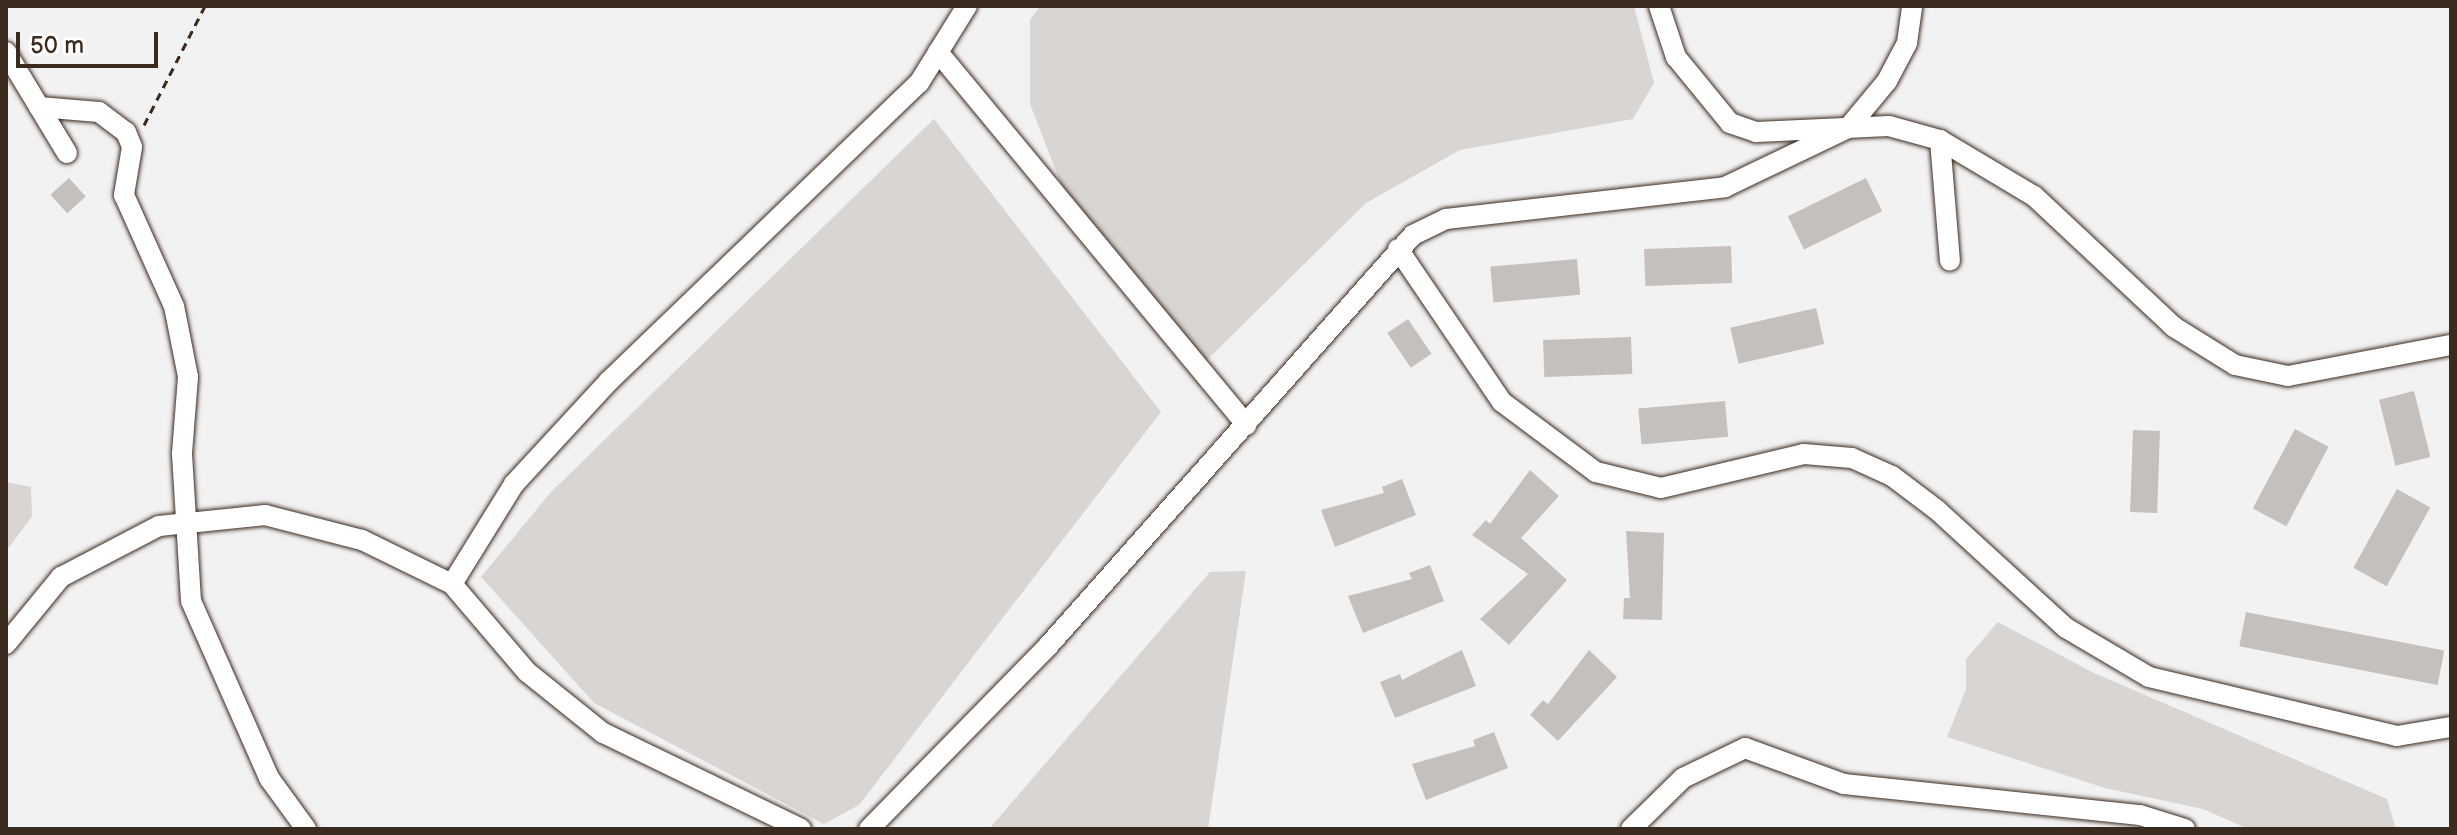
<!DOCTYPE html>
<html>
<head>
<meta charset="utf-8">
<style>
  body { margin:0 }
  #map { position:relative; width:2457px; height:835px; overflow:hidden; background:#f3f2f2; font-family:"Balsamiq Sans",sans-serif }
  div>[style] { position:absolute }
  .green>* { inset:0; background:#d8d5d2 }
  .building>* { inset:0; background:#c6c0bd; transform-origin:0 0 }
  .path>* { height:3px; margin-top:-1.5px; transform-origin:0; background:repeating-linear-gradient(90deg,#3b2a1e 0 8px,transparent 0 14px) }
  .roads { filter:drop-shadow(0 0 2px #3b2a1e) drop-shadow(0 0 2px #3b2a1e) }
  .minor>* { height:20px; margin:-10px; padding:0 10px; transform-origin:10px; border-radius:10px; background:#fff }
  span { translate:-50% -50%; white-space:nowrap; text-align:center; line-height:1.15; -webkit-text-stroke:6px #fff; paint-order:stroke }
  .frame { position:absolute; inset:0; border:8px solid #3b2a1e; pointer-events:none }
  .scale { position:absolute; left:16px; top:32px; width:142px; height:36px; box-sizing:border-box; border:4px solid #3b2a1e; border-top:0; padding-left:10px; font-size:24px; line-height:28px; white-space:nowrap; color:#3b2a1e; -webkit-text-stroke:6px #fff; paint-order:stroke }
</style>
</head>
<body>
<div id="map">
  <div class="green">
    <div style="clip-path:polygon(1040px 6px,1634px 6px,1654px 83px,1633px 119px,1460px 150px,1366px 203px,1205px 362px,1066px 197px,1030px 104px,1030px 20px)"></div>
    <div style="clip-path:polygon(934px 119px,1161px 412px,859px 805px,824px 824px,594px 703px,481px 577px,551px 492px)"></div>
    <div style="clip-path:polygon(6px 482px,31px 487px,32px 517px,6px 551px)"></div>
    <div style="clip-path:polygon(1246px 571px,1208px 829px,989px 829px,1210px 572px)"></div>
    <div style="clip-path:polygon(1998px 622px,2094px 673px,2387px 799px,2396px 829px,2248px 829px,2203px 809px,2105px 788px,1947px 737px,1966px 689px,1966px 659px)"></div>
  </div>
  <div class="building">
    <div style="left:69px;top:178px;width:25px;height:25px;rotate:48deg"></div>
    <div style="left:1866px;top:178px;width:37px;height:87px;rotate:64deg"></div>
    <div style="left:1731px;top:246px;width:37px;height:87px;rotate:88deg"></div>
    <div style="left:1577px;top:259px;width:36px;height:87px;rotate:85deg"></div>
    <div style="left:1816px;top:308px;width:37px;height:88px;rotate:77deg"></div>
    <div style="left:1408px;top:319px;width:42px;height:25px;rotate:56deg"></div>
    <div style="left:1631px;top:337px;width:37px;height:88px;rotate:88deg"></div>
    <div style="left:2414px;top:391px;width:68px;height:36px;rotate:76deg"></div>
    <div style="left:1725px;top:401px;width:36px;height:87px;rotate:85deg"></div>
    <div style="left:2295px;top:429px;width:38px;height:90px;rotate:28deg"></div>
    <div style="left:2133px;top:430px;width:27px;height:82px;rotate:2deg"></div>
    <div style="clip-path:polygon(1530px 470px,1559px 496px,1521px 538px,1567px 580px,1509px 645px,1480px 619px,1528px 574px,1472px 535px,1486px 520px,1490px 524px)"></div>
    <div style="clip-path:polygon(1402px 479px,1416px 515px,1335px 547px,1321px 510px,1384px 493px,1382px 487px)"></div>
    <div style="left:2397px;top:489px;width:38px;height:90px;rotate:29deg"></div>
    <div style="clip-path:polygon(1626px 531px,1664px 533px,1662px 620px,1623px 619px,1624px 598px,1630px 598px)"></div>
    <div style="clip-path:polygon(1430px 565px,1444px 601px,1363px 633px,1348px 596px,1412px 579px,1409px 573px)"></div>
    <div style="left:2246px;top:612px;width:202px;height:35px;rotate:11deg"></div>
    <div style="clip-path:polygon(1462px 650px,1476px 686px,1395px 718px,1380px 682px,1400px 674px,1402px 680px)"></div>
    <div style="clip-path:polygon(1589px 650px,1617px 677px,1558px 741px,1530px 715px,1543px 700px,1548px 704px)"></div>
    <div style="clip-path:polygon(1494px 732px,1508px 768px,1426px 800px,1412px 764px,1475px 746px,1473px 740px)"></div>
  </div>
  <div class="path">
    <div style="left:144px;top:125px;width:134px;rotate:-62.9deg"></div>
  </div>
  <div class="roads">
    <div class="minor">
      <div style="left:1659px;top:6px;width:54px;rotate:71.6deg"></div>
      <div style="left:1676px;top:57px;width:85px;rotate:50.7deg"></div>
      <div style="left:1730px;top:123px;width:28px;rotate:19deg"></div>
      <div style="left:1756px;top:132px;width:133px;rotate:-2.6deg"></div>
      <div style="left:1889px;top:126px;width:53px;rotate:15.4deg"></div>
      <div style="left:1940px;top:140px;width:109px;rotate:30.8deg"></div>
      <div style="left:2034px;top:196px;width:192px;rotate:43.1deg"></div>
      <div style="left:2174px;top:327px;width:72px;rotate:31.9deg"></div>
      <div style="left:2235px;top:365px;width:54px;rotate:11.7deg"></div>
      <div style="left:2288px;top:376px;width:166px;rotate:-10.8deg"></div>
      <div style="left:6px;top:52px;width:118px;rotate:58.9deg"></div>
      <div style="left:938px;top:52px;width:484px;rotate:50.4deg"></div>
      <div style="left:39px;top:107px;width:60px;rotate:4.8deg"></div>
      <div style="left:99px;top:112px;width:34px;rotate:37deg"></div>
      <div style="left:126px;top:132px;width:16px;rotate:68deg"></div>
      <div style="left:132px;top:147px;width:49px;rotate:99.5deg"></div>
      <div style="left:124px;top:195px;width:122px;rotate:65.8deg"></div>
      <div style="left:174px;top:306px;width:72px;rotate:78.8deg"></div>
      <div style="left:188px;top:377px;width:77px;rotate:94.5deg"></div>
      <div style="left:182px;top:454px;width:147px;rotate:86.5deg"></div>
      <div style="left:191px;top:601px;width:193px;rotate:66.2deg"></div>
      <div style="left:269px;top:778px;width:63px;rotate:54deg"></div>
      <div style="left:1940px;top:140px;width:121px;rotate:85.3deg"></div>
      <div style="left:1398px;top:249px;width:185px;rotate:55.8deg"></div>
      <div style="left:1502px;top:402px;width:117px;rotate:36.7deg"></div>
      <div style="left:1596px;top:472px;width:67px;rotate:13.8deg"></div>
      <div style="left:1661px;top:488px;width:147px;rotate:-13.4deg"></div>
      <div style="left:1804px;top:454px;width:48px;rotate:4.8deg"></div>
      <div style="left:1852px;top:458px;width:44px;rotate:24.2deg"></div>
      <div style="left:1892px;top:476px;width:56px;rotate:37.1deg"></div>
      <div style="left:1937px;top:510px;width:175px;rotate:42.5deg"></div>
      <div style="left:2066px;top:628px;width:96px;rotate:30.6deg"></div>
      <div style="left:2149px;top:677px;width:255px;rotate:13.4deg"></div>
      <div style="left:2397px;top:736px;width:55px;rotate:-9.5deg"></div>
      <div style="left:6px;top:644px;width:87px;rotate:-50.6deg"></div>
      <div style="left:61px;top:577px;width:110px;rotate:-27.5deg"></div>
      <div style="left:159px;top:526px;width:107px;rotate:-5.9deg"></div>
      <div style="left:265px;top:515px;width:100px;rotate:14.5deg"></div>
      <div style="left:362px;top:540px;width:100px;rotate:26.1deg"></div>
      <div style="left:801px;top:829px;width:220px;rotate:-154.1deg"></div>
      <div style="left:603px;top:733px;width:97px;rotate:-141.2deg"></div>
      <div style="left:527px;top:672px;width:116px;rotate:-130.4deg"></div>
      <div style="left:452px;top:584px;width:118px;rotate:-58.2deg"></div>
      <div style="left:514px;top:484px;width:140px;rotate:-47.3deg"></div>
      <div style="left:609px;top:381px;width:430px;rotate:-43.9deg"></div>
      <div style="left:919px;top:83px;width:91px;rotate:-58.1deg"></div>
      <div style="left:869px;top:829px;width:257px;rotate:-45.6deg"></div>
      <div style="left:1049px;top:645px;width:548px;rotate:-48.4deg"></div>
      <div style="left:1413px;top:235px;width:37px;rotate:-26deg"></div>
      <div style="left:1446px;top:219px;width:281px;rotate:-6.5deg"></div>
      <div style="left:1725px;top:187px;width:136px;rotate:-25.6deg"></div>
      <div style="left:1848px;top:128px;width:61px;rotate:-50.3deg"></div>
      <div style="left:1887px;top:81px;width:43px;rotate:-62.2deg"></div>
      <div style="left:1907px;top:43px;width:37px;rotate:-82deg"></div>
      <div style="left:1631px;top:829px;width:73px;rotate:-44.4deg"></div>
      <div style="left:1683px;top:778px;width:69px;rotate:-25.8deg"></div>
      <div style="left:1745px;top:748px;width:105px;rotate:20deg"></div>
      <div style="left:1844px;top:784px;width:298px;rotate:6deg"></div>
      <div style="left:2140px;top:815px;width:47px;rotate:17.3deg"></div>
    </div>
  </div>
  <div class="frame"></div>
  <div class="scale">50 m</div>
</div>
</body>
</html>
